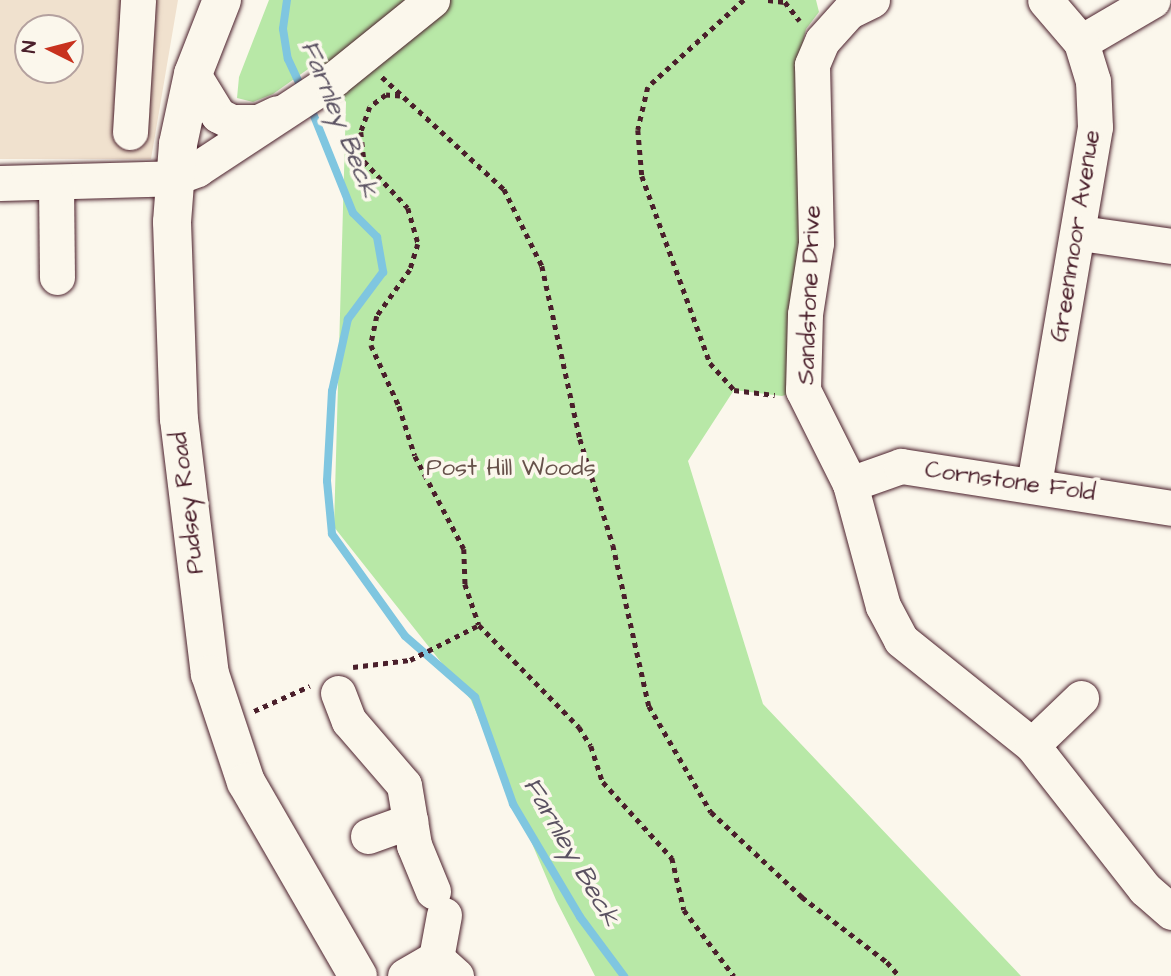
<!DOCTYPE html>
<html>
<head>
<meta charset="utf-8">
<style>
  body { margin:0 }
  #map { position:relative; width:1171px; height:976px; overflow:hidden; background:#fbf7ec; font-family:"Architects Daughter",sans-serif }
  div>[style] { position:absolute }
  .built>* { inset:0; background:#f0e1ce }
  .green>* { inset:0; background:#b8e8a7 }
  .stream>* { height:8px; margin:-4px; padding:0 4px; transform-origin:4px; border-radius:4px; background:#7fc6e0 }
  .path>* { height:4.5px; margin-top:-2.25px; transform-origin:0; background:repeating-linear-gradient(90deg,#4a1f2b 0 5px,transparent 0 10px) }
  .roads { filter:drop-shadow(0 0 2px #4a1f2b) drop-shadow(0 0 2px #4a1f2b) }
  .minor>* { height:35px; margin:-17.5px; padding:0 17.5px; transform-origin:17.5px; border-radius:17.5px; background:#fbf7ec }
  .major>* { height:38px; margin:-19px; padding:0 19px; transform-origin:19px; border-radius:19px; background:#fbf7ec }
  span { translate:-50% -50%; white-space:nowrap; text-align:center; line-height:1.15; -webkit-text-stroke:7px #fbf7ec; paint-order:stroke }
  .street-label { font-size:24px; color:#4a1f2b }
  .park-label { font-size:24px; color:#66514a }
  .water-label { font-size:26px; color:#5a5161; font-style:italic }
  .north { position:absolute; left:14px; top:14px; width:70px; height:70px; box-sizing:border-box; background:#fbf7ec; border:2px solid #b4a19f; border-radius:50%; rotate:276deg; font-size:19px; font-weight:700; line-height:28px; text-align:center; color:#4a1f2b }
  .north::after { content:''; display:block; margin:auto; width:24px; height:32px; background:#c8321e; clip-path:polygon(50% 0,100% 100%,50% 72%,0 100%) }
</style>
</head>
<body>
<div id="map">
  <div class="built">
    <div style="clip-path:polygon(evenodd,0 0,178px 0,151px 159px,0 159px,0 0,28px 28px,70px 28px,70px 70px,28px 70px,28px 28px)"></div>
  </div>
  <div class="green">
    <div style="clip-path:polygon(269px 0,816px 0,819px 12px,806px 29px,802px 46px,803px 390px,782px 396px,734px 390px,688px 461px,763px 704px,1021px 976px,595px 976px,556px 900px,471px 700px,334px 527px,346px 102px,318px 62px,273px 94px,253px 102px,237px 98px,239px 77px)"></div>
  </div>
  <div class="stream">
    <div style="left:287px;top:0;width:29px;rotate:98deg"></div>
    <div style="left:283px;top:29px;width:30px;rotate:81deg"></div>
    <div style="left:288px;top:59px;width:35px;rotate:65deg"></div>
    <div style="left:310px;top:106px;width:115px;rotate:68.1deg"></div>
    <div style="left:353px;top:213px;width:34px;rotate:45deg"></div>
    <div style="left:377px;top:237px;width:36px;rotate:80deg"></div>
    <div style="left:383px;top:272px;width:59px;rotate:126.7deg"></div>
    <div style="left:348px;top:319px;width:74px;rotate:102.5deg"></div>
    <div style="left:332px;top:391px;width:90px;rotate:93.2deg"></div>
    <div style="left:327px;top:481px;width:53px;rotate:84.6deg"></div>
    <div style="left:332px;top:534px;width:125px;rotate:54.4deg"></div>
    <div style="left:405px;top:636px;width:93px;rotate:41.1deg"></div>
    <div style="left:475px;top:697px;width:114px;rotate:70.4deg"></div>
    <div style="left:513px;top:804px;width:131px;rotate:59.3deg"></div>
    <div style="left:580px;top:917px;width:74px;rotate:53.3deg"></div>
  </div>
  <div class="path">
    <div style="left:744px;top:0;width:130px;rotate:137.8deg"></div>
    <div style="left:648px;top:87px;width:44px;rotate:103.1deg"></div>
    <div style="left:638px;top:130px;width:46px;rotate:85deg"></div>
    <div style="left:642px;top:176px;width:199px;rotate:70deg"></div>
    <div style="left:710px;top:363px;width:36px;rotate:48deg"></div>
    <div style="left:734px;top:390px;width:41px;rotate:7deg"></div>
    <div style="left:768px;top:0;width:17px;rotate:7deg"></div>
    <div style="left:785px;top:2px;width:24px;rotate:52deg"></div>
    <div style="left:382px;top:77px;width:166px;rotate:42.6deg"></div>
    <div style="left:504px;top:189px;width:86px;rotate:63.7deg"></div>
    <div style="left:542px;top:266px;width:177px;rotate:77.6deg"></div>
    <div style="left:580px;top:439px;width:111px;rotate:72.7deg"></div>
    <div style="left:613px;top:545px;width:165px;rotate:77.4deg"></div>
    <div style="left:649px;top:706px;width:123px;rotate:59.7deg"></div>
    <div style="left:711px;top:812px;width:125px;rotate:43deg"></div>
    <div style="left:802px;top:897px;width:107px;rotate:37.4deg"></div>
    <div style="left:887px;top:962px;width:18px;rotate:49deg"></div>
    <div style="left:400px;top:96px;width:14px;rotate:-176deg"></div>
    <div style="left:386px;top:95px;width:20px;rotate:143deg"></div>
    <div style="left:370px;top:107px;width:27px;rotate:110deg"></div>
    <div style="left:361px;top:132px;width:29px;rotate:84deg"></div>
    <div style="left:364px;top:161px;width:64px;rotate:46.9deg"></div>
    <div style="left:408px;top:208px;width:37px;rotate:74deg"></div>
    <div style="left:418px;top:244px;width:27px;rotate:107deg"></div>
    <div style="left:410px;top:270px;width:57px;rotate:125.7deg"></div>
    <div style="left:377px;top:316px;width:30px;rotate:102deg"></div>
    <div style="left:371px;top:345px;width:67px;rotate:65.3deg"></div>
    <div style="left:399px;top:406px;width:52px;rotate:72.3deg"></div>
    <div style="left:415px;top:456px;width:105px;rotate:62.2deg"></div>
    <div style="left:464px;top:549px;width:35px;rotate:88deg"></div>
    <div style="left:465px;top:584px;width:43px;rotate:71.1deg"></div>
    <div style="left:479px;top:625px;width:143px;rotate:45.6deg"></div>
    <div style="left:579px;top:727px;width:22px;rotate:58deg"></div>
    <div style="left:591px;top:746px;width:38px;rotate:72deg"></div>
    <div style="left:603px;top:782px;width:103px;rotate:47.8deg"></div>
    <div style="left:672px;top:858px;width:53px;rotate:77deg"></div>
    <div style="left:684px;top:910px;width:83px;rotate:52.9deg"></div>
    <div style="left:353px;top:667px;width:57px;rotate:-7deg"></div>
    <div style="left:410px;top:660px;width:77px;rotate:-26.9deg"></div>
    <div style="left:254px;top:711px;width:61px;rotate:-24.1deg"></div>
  </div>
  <div class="roads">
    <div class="minor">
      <div style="left:872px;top:0;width:25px;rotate:154deg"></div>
      <div style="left:849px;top:11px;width:40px;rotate:132deg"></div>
      <div style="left:822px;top:41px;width:26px;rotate:113deg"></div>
      <div style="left:812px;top:65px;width:178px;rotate:88.7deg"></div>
      <div style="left:816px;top:243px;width:72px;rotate:98.8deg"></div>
      <div style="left:805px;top:314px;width:76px;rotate:91.5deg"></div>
      <div style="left:803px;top:390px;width:105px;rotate:63.4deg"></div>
      <div style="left:850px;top:484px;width:126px;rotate:74.9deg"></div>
      <div style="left:883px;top:606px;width:38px;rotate:62deg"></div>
      <div style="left:901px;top:640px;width:168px;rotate:38.7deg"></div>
      <div style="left:1032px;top:745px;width:183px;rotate:51.9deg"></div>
      <div style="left:1145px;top:889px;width:35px;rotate:41deg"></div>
      <div style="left:1081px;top:42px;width:83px;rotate:-30.3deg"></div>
      <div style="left:193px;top:74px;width:48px;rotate:58.6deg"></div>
      <div style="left:218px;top:115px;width:16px;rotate:27deg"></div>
      <div style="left:232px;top:122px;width:26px"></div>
      <div style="left:258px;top:122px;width:21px;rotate:-25deg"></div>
      <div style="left:130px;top:132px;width:132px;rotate:-86.5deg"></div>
      <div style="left:0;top:183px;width:174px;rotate:-1.6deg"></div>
      <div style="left:174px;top:178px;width:25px;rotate:-21deg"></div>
      <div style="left:197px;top:169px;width:164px;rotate:-33.3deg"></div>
      <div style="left:334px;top:79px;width:126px;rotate:-38.9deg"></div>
      <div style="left:56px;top:183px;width:94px;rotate:89.4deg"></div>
      <div style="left:1080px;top:233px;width:92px;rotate:8.1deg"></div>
      <div style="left:850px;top:484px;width:54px;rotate:-19.4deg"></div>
      <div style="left:901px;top:466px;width:273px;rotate:8.8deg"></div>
      <div style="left:1034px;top:484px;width:362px;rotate:-80.3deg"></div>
      <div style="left:1095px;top:127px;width:46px;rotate:-92.5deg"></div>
      <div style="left:1093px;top:81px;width:41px;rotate:-107.1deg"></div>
      <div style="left:1081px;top:42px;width:55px;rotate:-130.6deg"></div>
      <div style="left:338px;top:693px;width:30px;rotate:69deg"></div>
      <div style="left:349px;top:721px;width:84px;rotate:49.3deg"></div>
      <div style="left:404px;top:785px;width:61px;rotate:80.5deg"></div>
      <div style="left:414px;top:845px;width:50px;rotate:67.6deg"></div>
      <div style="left:1032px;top:745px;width:68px;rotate:-43.8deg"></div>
      <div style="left:368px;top:836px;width:45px;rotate:-19.7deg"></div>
      <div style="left:444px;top:915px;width:44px;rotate:100.5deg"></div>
      <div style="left:436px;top:958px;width:27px;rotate:42deg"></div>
      <div style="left:405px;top:976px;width:36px;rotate:-30deg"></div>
    </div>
    <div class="major">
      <div style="left:222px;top:0;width:79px;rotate:111.4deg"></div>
      <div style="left:193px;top:74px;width:72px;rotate:102.1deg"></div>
      <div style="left:178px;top:144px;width:78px;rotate:94.4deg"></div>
      <div style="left:172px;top:222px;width:197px;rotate:88deg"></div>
      <div style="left:179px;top:419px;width:257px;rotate:83.1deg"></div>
      <div style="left:210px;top:674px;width:114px;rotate:71.6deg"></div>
      <div style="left:246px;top:782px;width:224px;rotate:60deg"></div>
    </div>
  </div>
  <div class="street-label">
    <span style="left:1076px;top:236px;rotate:-81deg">Greenmoor Avenue</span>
    <span style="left:810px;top:295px;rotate:-88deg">Sandstone Drive</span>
    <span style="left:1010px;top:482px;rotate:8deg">Cornstone Fold</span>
    <span style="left:188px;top:503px;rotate:-97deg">Pudsey Road</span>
  </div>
  <div class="park-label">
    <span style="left:511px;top:469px">Post Hill Woods</span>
  </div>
  <div class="water-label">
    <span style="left:339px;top:119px;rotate:68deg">Farnley Beck</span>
    <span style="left:571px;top:852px;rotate:60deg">Farnley Beck</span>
  </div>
  <div class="north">N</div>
</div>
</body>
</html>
